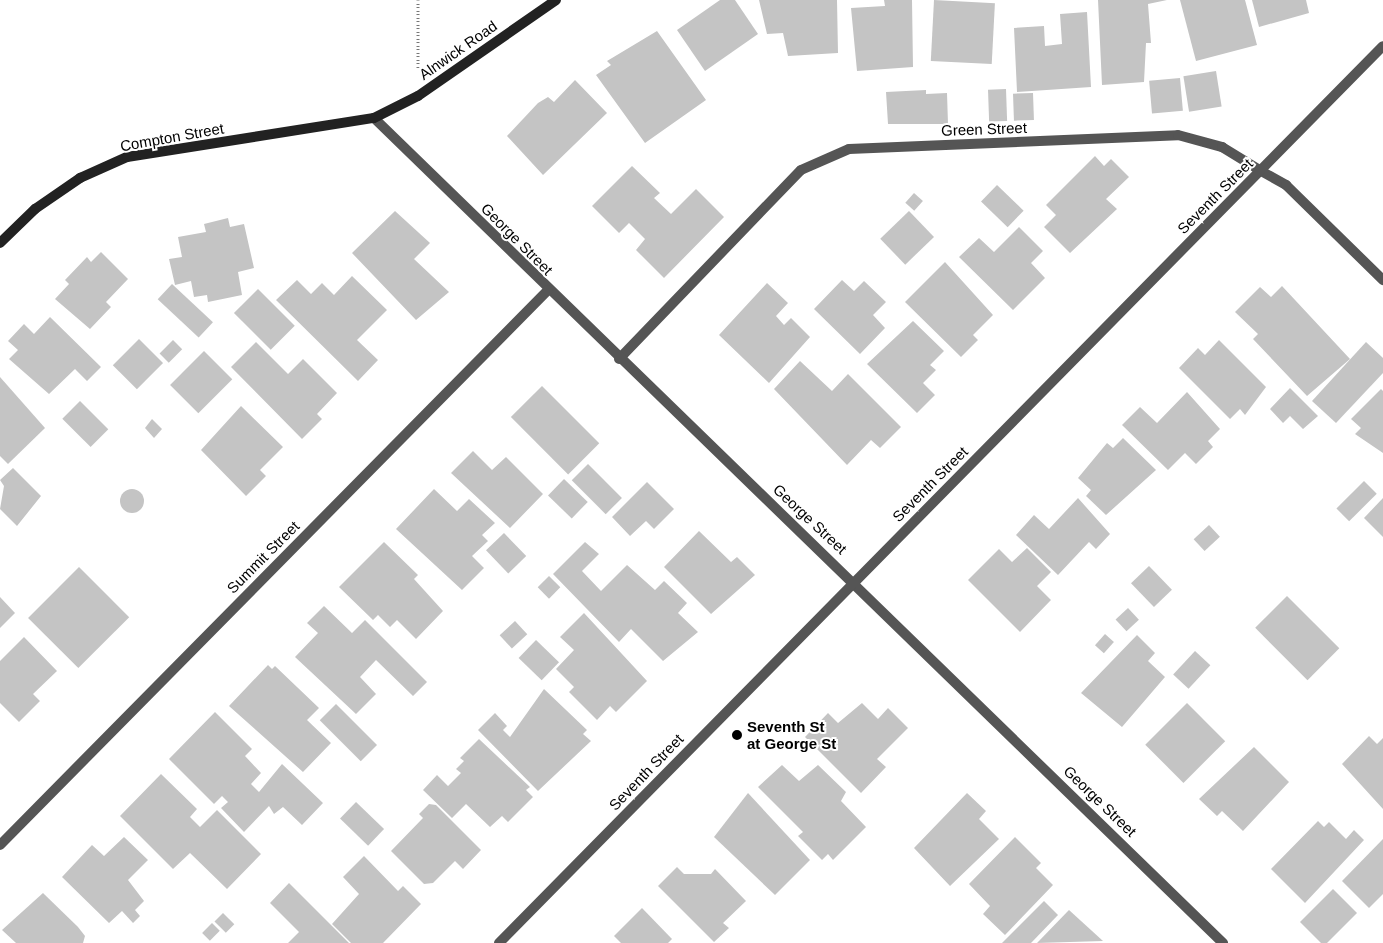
<!DOCTYPE html>
<html>
<head>
<meta charset="utf-8">
<style>
  body { margin:0 }
  #map { position:relative; width:1383px; height:943px; overflow:hidden; background:#fff; font-family:Arial,sans-serif }
  div>[style] { position:absolute }
  .building>* { inset:0; background:#c4c4c4; transform-origin:0 0 }
  .round { border-radius:50% }
  .path>* { height:3px; margin-top:-1.5px; transform-origin:0; background:repeating-linear-gradient(90deg,#777 0 1px,transparent 0 3.5px) }
  .lane>* { height:10px; margin:-5px; padding:0 5px; transform-origin:5px; border-radius:5px; background:#555 }
  .street>* { height:10px; margin:-5px; padding:0 5px; transform-origin:5px; border-radius:5px; background:#555 }
  .secondary>* { height:10px; margin:-5px; padding:0 5px; transform-origin:5px; border-radius:5px; background:#222 }
  .dots>* { width:14px; height:14px; translate:-50% -50%; box-sizing:border-box; border:2px solid #fff; border-radius:50% }
  span { translate:-50% -50%; white-space:nowrap; text-align:center; line-height:1.15; -webkit-text-stroke:4px #fff; paint-order:stroke }
  .street-label { font-size:15px; color:#000 }
  .poi-label { font-size:15px; color:#000; font-weight:700 }
  .left { translate:0 -50%; text-align:left }
</style>
</head>
<body>
<div id="map">
  <div class="building">
    <div style="clip-path:polygon(720px 0,735px 0,758px 34px,705px 71px,677px 30px)"></div>
    <div style="clip-path:polygon(759px 0,837px 0,838px 53px,788px 56px,783px 33px,767px 34px)"></div>
    <div style="clip-path:polygon(884px 0,912px 0,913px 67px,857px 71px,851px 8px,885px 6px)"></div>
    <div style="left:934px;top:0;width:61px;height:61px;rotate:3deg"></div>
    <div style="clip-path:polygon(1098px 0,1167px 0,1148px 4px,1151px 43px,1146px 43px,1144px 82px,1102px 85px)"></div>
    <div style="clip-path:polygon(1180px 0,1245px 0,1257px 45px,1196px 61px)"></div>
    <div style="clip-path:polygon(1252px 0,1306px 0,1309px 13px,1259px 27px)"></div>
    <div style="clip-path:polygon(1087px 12px,1091px 87px,1017px 92px,1014px 28px,1044px 26px,1045px 46px,1062px 44px,1060px 14px)"></div>
    <div style="clip-path:polygon(657px 31px,706px 100px,645px 143px,596px 75px,611px 65px,607px 61px)"></div>
    <div style="left:1216px;top:71px;width:36px;height:33px;rotate:81deg"></div>
    <div style="left:1180px;top:78px;width:33px;height:31px;rotate:85deg"></div>
    <div style="clip-path:polygon(575px 80px,607px 113px,543px 175px,507px 136px,538px 103px,548px 97px,554px 102px)"></div>
    <div style="left:1006px;top:89px;width:32px;height:18px;rotate:88deg"></div>
    <div style="clip-path:polygon(926px 90px,926px 94px,947px 93px,948px 124px,888px 124px,886px 92px)"></div>
    <div style="left:1033px;top:93px;width:27px;height:20px;rotate:88deg"></div>
    <div style="clip-path:polygon(1095px 156px,1104px 166px,1111px 159px,1129px 177px,1106px 199px,1117px 209px,1070px 253px,1044px 227px,1056px 215px,1046px 205px)"></div>
    <div style="clip-path:polygon(632px 166px,660px 193px,654px 198px,671px 214px,696px 189px,724px 217px,664px 278px,636px 250px,645px 239px,629px 223px,619px 233px,592px 206px)"></div>
    <div style="left:997px;top:185px;width:37px;height:23px;rotate:44deg"></div>
    <div style="left:914px;top:193px;width:12px;height:13px;rotate:42deg"></div>
    <div style="clip-path:polygon(395px 211px,430px 243px,414px 259px,449px 292px,416px 320px,352px 253px)"></div>
    <div style="left:909px;top:211px;width:36px;height:40px;rotate:46deg"></div>
    <div style="clip-path:polygon(228px 218px,230px 227px,244px 224px,254px 268px,238px 272px,242px 295px,208px 302px,207px 295px,194px 297px,191px 281px,175px 285px,169px 259px,182px 257px,178px 237px,206px 232px,204px 224px)"></div>
    <div style="clip-path:polygon(1019px 227px,1043px 251px,1031px 263px,1045px 278px,1013px 310px,959px 257px,979px 238px,994px 252px)"></div>
    <div style="clip-path:polygon(101px 252px,128px 279px,106px 302px,111px 307px,90px 329px,55px 299px,69px 284px,65px 280px,87px 257px,91px 262px)"></div>
    <div style="clip-path:polygon(945px 262px,993px 315px,973px 335px,978px 340px,961px 357px,905px 302px)"></div>
    <div style="clip-path:polygon(352px 276px,387px 310px,357px 340px,378px 360px,358px 381px,276px 300px,297px 280px,311px 294px,322px 283px,334px 295px)"></div>
    <div style="clip-path:polygon(842px 280px,854px 291px,864px 281px,886px 302px,873px 315px,885px 328px,860px 354px,814px 309px)"></div>
    <div style="clip-path:polygon(767px 283px,788px 303px,776px 316px,784px 325px,791px 318px,810px 337px,769px 383px,719px 335px)"></div>
    <div style="left:172px;top:284px;width:56px;height:21px;rotate:43deg"></div>
    <div style="clip-path:polygon(1282px 286px,1350px 359px,1307px 396px,1253px 339px,1258px 334px,1235px 312px,1260px 287px,1271px 297px)"></div>
    <div style="left:258px;top:289px;width:52px;height:34px;rotate:45deg"></div>
    <div style="clip-path:polygon(50px 317px,101px 367px,87px 381px,75px 369px,49px 394px,9px 359px,18px 350px,8px 341px,24px 324px,34px 334px)"></div>
    <div style="clip-path:polygon(913px 321px,944px 351px,930px 365px,936px 370px,923px 383px,935px 395px,917px 413px,867px 364px)"></div>
    <div style="left:139px;top:339px;width:34px;height:37px;rotate:45deg"></div>
    <div style="left:173px;top:340px;width:13px;height:19px;rotate:45deg"></div>
    <div style="clip-path:polygon(1219px 340px,1266px 387px,1245px 415px,1240px 409px,1230px 419px,1179px 368px,1198px 348px,1205px 355px)"></div>
    <div style="clip-path:polygon(256px 342px,288px 374px,303px 359px,337px 393px,317px 414px,322px 419px,302px 439px,231px 367px)"></div>
    <div style="clip-path:polygon(1366px 342px,1383px 358px,1383px 373px,1336px 423px,1312px 401px)"></div>
    <div style="left:204px;top:351px;width:40px;height:48px;rotate:45deg"></div>
    <div style="clip-path:polygon(800px 361px,832px 391px,848px 374px,901px 427px,880px 448px,871px 440px,847px 465px,774px 389px)"></div>
    <div style="clip-path:polygon(0 377px,45px 428px,8px 464px,0 456px)"></div>
    <div style="left:542px;top:386px;width:81px;height:44px;rotate:45deg"></div>
    <div style="clip-path:polygon(1290px 388px,1318px 416px,1303px 429px,1290px 416px,1283px 423px,1270px 409px)"></div>
    <div style="clip-path:polygon(1381px 389px,1383px 391px,1383px 453px,1355px 434px,1361px 428px,1351px 419px)"></div>
    <div style="clip-path:polygon(1187px 392px,1220px 429px,1208px 441px,1213px 447px,1196px 464px,1185px 453px,1168px 470px,1122px 425px,1140px 407px,1157px 423px)"></div>
    <div style="left:80px;top:401px;width:40px;height:25px;rotate:45deg"></div>
    <div style="clip-path:polygon(241px 406px,283px 447px,260px 470px,266px 476px,246px 496px,201px 450px)"></div>
    <div style="clip-path:polygon(152px 419px,162px 429px,154px 438px,145px 428px)"></div>
    <div style="clip-path:polygon(1123px 438px,1156px 470px,1106px 515px,1086px 496px,1091px 490px,1078px 478px,1107px 443px,1113px 448px)"></div>
    <div style="clip-path:polygon(473px 451px,492px 470px,506px 457px,543px 494px,510px 528px,451px 473px)"></div>
    <div style="left:588px;top:464px;width:48px;height:23px;rotate:45deg"></div>
    <div style="clip-path:polygon(13px 468px,41px 496px,17px 526px,0 509px,4px 486px,0 480px)"></div>
    <div style="left:564px;top:479px;width:33px;height:23px;rotate:44deg"></div>
    <div style="left:1364px;top:481px;width:18px;height:39px;rotate:45deg"></div>
    <div style="clip-path:polygon(647px 482px,674px 509px,654px 529px,646px 521px,630px 536px,612px 517px)"></div>
    <div class="round" style="left:120px;top:489px;width:24px;height:24px"></div>
    <div style="clip-path:polygon(434px 489px,457px 511px,469px 499px,495px 523px,482px 535px,488px 541px,472px 556px,484px 568px,462px 590px,396px 529px)"></div>
    <div style="clip-path:polygon(1078px 498px,1110px 534px,1096px 549px,1089px 542px,1058px 575px,1016px 535px,1034px 515px,1049px 529px)"></div>
    <div style="clip-path:polygon(1383px 498px,1383px 537px,1364px 518px)"></div>
    <div style="left:1209px;top:525px;width:16px;height:21px;rotate:47deg"></div>
    <div style="clip-path:polygon(699px 531px,731px 562px,737px 557px,755px 575px,711px 614px,664px 567px)"></div>
    <div style="left:504px;top:533px;width:32px;height:25px;rotate:46deg"></div>
    <div style="clip-path:polygon(384px 542px,418px 575px,414px 579px,443px 611px,416px 639px,397px 620px,390px 627px,378px 615px,373px 620px,339px 587px)"></div>
    <div style="clip-path:polygon(585px 542px,599px 554px,582px 571px,601px 591px,627px 565px,655px 590px,664px 581px,687px 603px,678px 613px,698px 632px,663px 661px,631px 629px,619px 642px,553px 574px)"></div>
    <div style="clip-path:polygon(1027px 548px,1051px 572px,1037px 586px,1051px 600px,1020px 632px,968px 580px,999px 549px,1012px 562px)"></div>
    <div style="left:1149px;top:566px;width:33px;height:25px;rotate:46deg"></div>
    <div style="left:79px;top:567px;width:71px;height:72px;rotate:45deg"></div>
    <div style="left:549px;top:576px;width:16px;height:16px;rotate:45deg"></div>
    <div style="left:1287px;top:596px;width:74px;height:45px;rotate:45deg"></div>
    <div style="clip-path:polygon(0 597px,15px 613px,0 628px)"></div>
    <div style="clip-path:polygon(324px 606px,352px 633px,365px 620px,427px 682px,413px 696px,376px 660px,360px 677px,376px 694px,356px 714px,295px 657px,318px 633px,307px 623px)"></div>
    <div style="left:1128px;top:608px;width:16px;height:17px;rotate:47deg"></div>
    <div style="clip-path:polygon(584px 613px,647px 681px,616px 712px,610px 706px,597px 720px,569px 692px,574px 687px,556px 669px,574px 650px,560px 637px)"></div>
    <div style="left:515px;top:621px;width:18px;height:21px;rotate:47deg"></div>
    <div style="left:1105px;top:634px;width:12px;height:15px;rotate:42deg"></div>
    <div style="clip-path:polygon(1137px 635px,1155px 653px,1148px 661px,1165px 677px,1122px 727px,1081px 693px)"></div>
    <div style="clip-path:polygon(24px 637px,57px 671px,33px 694px,40px 701px,19px 722px,0 703px,0 661px)"></div>
    <div style="left:536px;top:640px;width:32px;height:25px;rotate:44deg"></div>
    <div style="left:1195px;top:651px;width:21px;height:32px;rotate:43deg"></div>
    <div style="clip-path:polygon(268px 665px,272px 669px,275px 666px,319px 708px,307px 720px,331px 743px,303px 772px,229px 706px)"></div>
    <div style="clip-path:polygon(544px 689px,587px 730px,583px 734px,591px 741px,538px 791px,478px 730px,495px 713px,507px 726px,503px 730px,510px 737px)"></div>
    <div style="clip-path:polygon(862px 703px,878px 719px,888px 708px,908px 728px,877px 759px,886px 767px,861px 793px,805px 737px,828px 713px,838px 723px)"></div>
    <div style="left:1187px;top:703px;width:54px;height:59px;rotate:45deg"></div>
    <div style="left:336px;top:704px;width:58px;height:23px;rotate:45deg"></div>
    <div style="clip-path:polygon(215px 712px,252px 749px,245px 756px,261px 773px,251px 784px,259px 792px,282px 764px,323px 803px,302px 825px,283px 807px,274px 814px,269px 806px,244px 832px,221px 808px,228px 802px,222px 796px,214px 804px,169px 759px)"></div>
    <div style="clip-path:polygon(1369px 736px,1377px 744px,1383px 738px,1383px 809px,1342px 764px)"></div>
    <div style="clip-path:polygon(479px 739px,530px 787px,526px 790px,533px 797px,508px 822px,502px 816px,490px 827px,466px 804px,452px 818px,423px 790px,437px 775px,448px 786px,461px 773px,456px 769px,464px 761px,460px 758px)"></div>
    <div style="clip-path:polygon(1254px 747px,1289px 782px,1243px 831px,1222px 811px,1217px 816px,1199px 799px)"></div>
    <div style="clip-path:polygon(782px 765px,799px 781px,818px 765px,846px 792px,841px 801px,866px 827px,833px 860px,828px 854px,822px 860px,798px 836px,803px 832px,758px 787px)"></div>
    <div style="clip-path:polygon(161px 774px,197px 809px,190px 817px,200px 827px,217px 810px,261px 854px,227px 889px,190px 853px,173px 869px,120px 816px)"></div>
    <div style="clip-path:polygon(748px 793px,810px 860px,775px 895px,714px 837px)"></div>
    <div style="clip-path:polygon(967px 793px,986px 811px,979px 819px,999px 839px,950px 886px,914px 848px)"></div>
    <div style="left:356px;top:802px;width:39px;height:23px;rotate:44deg"></div>
    <div style="clip-path:polygon(429px 804px,436px 805px,481px 850px,463px 869px,455px 861px,433px 883px,424px 884px,391px 851px,423px 818px,419px 814px)"></div>
    <div style="clip-path:polygon(1318px 821px,1324px 827px,1329px 822px,1346px 839px,1354px 830px,1364px 840px,1305px 903px,1271px 869px)"></div>
    <div style="clip-path:polygon(124px 837px,148px 860px,128px 880px,144px 901px,135px 910px,140px 916px,133px 923px,122px 911px,109px 923px,62px 877px,92px 845px,104px 856px)"></div>
    <div style="clip-path:polygon(1015px 837px,1041px 863px,1036px 868px,1053px 885px,1005px 935px,983px 914px,990px 906px,969px 884px)"></div>
    <div style="clip-path:polygon(1383px 839px,1383px 894px,1369px 908px,1342px 881px)"></div>
    <div style="clip-path:polygon(364px 856px,398px 891px,403px 886px,421px 904px,383px 943px,351px 943px,332px 924px,359px 894px,343px 877px)"></div>
    <div style="clip-path:polygon(677px 867px,684px 874px,711px 874px,715px 869px,746px 901px,723px 923px,729px 928px,714px 942px,658px 886px)"></div>
    <div style="clip-path:polygon(289px 883px,349px 943px,288px 943px,299px 932px,270px 903px)"></div>
    <div style="clip-path:polygon(1333px 889px,1357px 913px,1327px 943px,1321px 943px,1300px 922px)"></div>
    <div style="clip-path:polygon(43px 893px,78px 927px,85px 936px,83px 943px,16px 943px,2px 930px)"></div>
    <div style="clip-path:polygon(1044px 901px,1058px 915px,1031px 943px,1002px 943px)"></div>
    <div style="clip-path:polygon(642px 908px,672px 939px,668px 943px,621px 943px,614px 936px)"></div>
    <div style="clip-path:polygon(1069px 910px,1103px 941px,1037px 943px)"></div>
    <div style="left:223px;top:913px;width:16px;height:12px;rotate:45deg"></div>
    <div style="left:212px;top:923px;width:11px;height:14px;rotate:45deg"></div>
  </div>
  <div class="path">
    <div style="left:418px;top:0;width:68px;rotate:90deg"></div>
  </div>
  <div class="lane">
    <div style="left:619px;top:359px;width:262px;rotate:-46.1deg"></div>
    <div style="left:801px;top:170px;width:52px;rotate:-23.6deg"></div>
    <div style="left:849px;top:149px;width:329px;rotate:-2.4deg"></div>
    <div style="left:1178px;top:135px;width:46px;rotate:15.3deg"></div>
    <div style="left:1222px;top:147px;width:46px;rotate:31.6deg"></div>
  </div>
  <div class="street">
    <div style="left:374px;top:118px;width:1184px;rotate:44.18deg"></div>
    <div style="left:1261px;top:171px;width:29px;rotate:29deg"></div>
    <div style="left:1286px;top:185px;width:136px;rotate:44.4deg"></div>
    <div style="left:0;top:845px;width:780px;rotate:-45.36deg"></div>
    <div style="left:499px;top:943px;width:1259px;rotate:-45.42deg"></div>
  </div>
  <div class="secondary">
    <div style="left:0;top:243px;width:49px;rotate:-44.2deg"></div>
    <div style="left:35px;top:209px;width:55px;rotate:-34.6deg"></div>
    <div style="left:80px;top:178px;width:51px;rotate:-24.1deg"></div>
    <div style="left:127px;top:157px;width:250px;rotate:-9deg"></div>
    <div style="left:374px;top:118px;width:49px;rotate:-26.6deg"></div>
    <div style="left:418px;top:96px;width:168px;rotate:-34.8deg"></div>
  </div>
  <div class="dots">
    <div style="left:737px;top:735px;background:#000"></div>
  </div>
  <div class="street-label">
    <span style="left:458px;top:50px;rotate:-35deg">Alnwick Road</span>
    <span style="left:984px;top:129px;rotate:-2deg">Green Street</span>
    <span style="left:172px;top:137px;rotate:-10deg">Compton Street</span>
    <span style="left:1215px;top:196px;rotate:-45deg">Seventh Street</span>
    <span style="left:517px;top:239px;rotate:45deg">George Street</span>
    <span style="left:930px;top:484px;rotate:-45deg">Seventh Street</span>
    <span style="left:810px;top:519px;rotate:43deg">George Street</span>
    <span style="left:263px;top:557px;rotate:-45deg">Summit Street</span>
    <span style="left:646px;top:772px;rotate:-46deg">Seventh Street</span>
    <span style="left:1100px;top:801px;rotate:44deg">George Street</span>
  </div>
  <div class="poi-label">
    <span class="left" style="left:747px;top:735px">Seventh St<br>at George St</span>
  </div>
</div>
</body>
</html>
